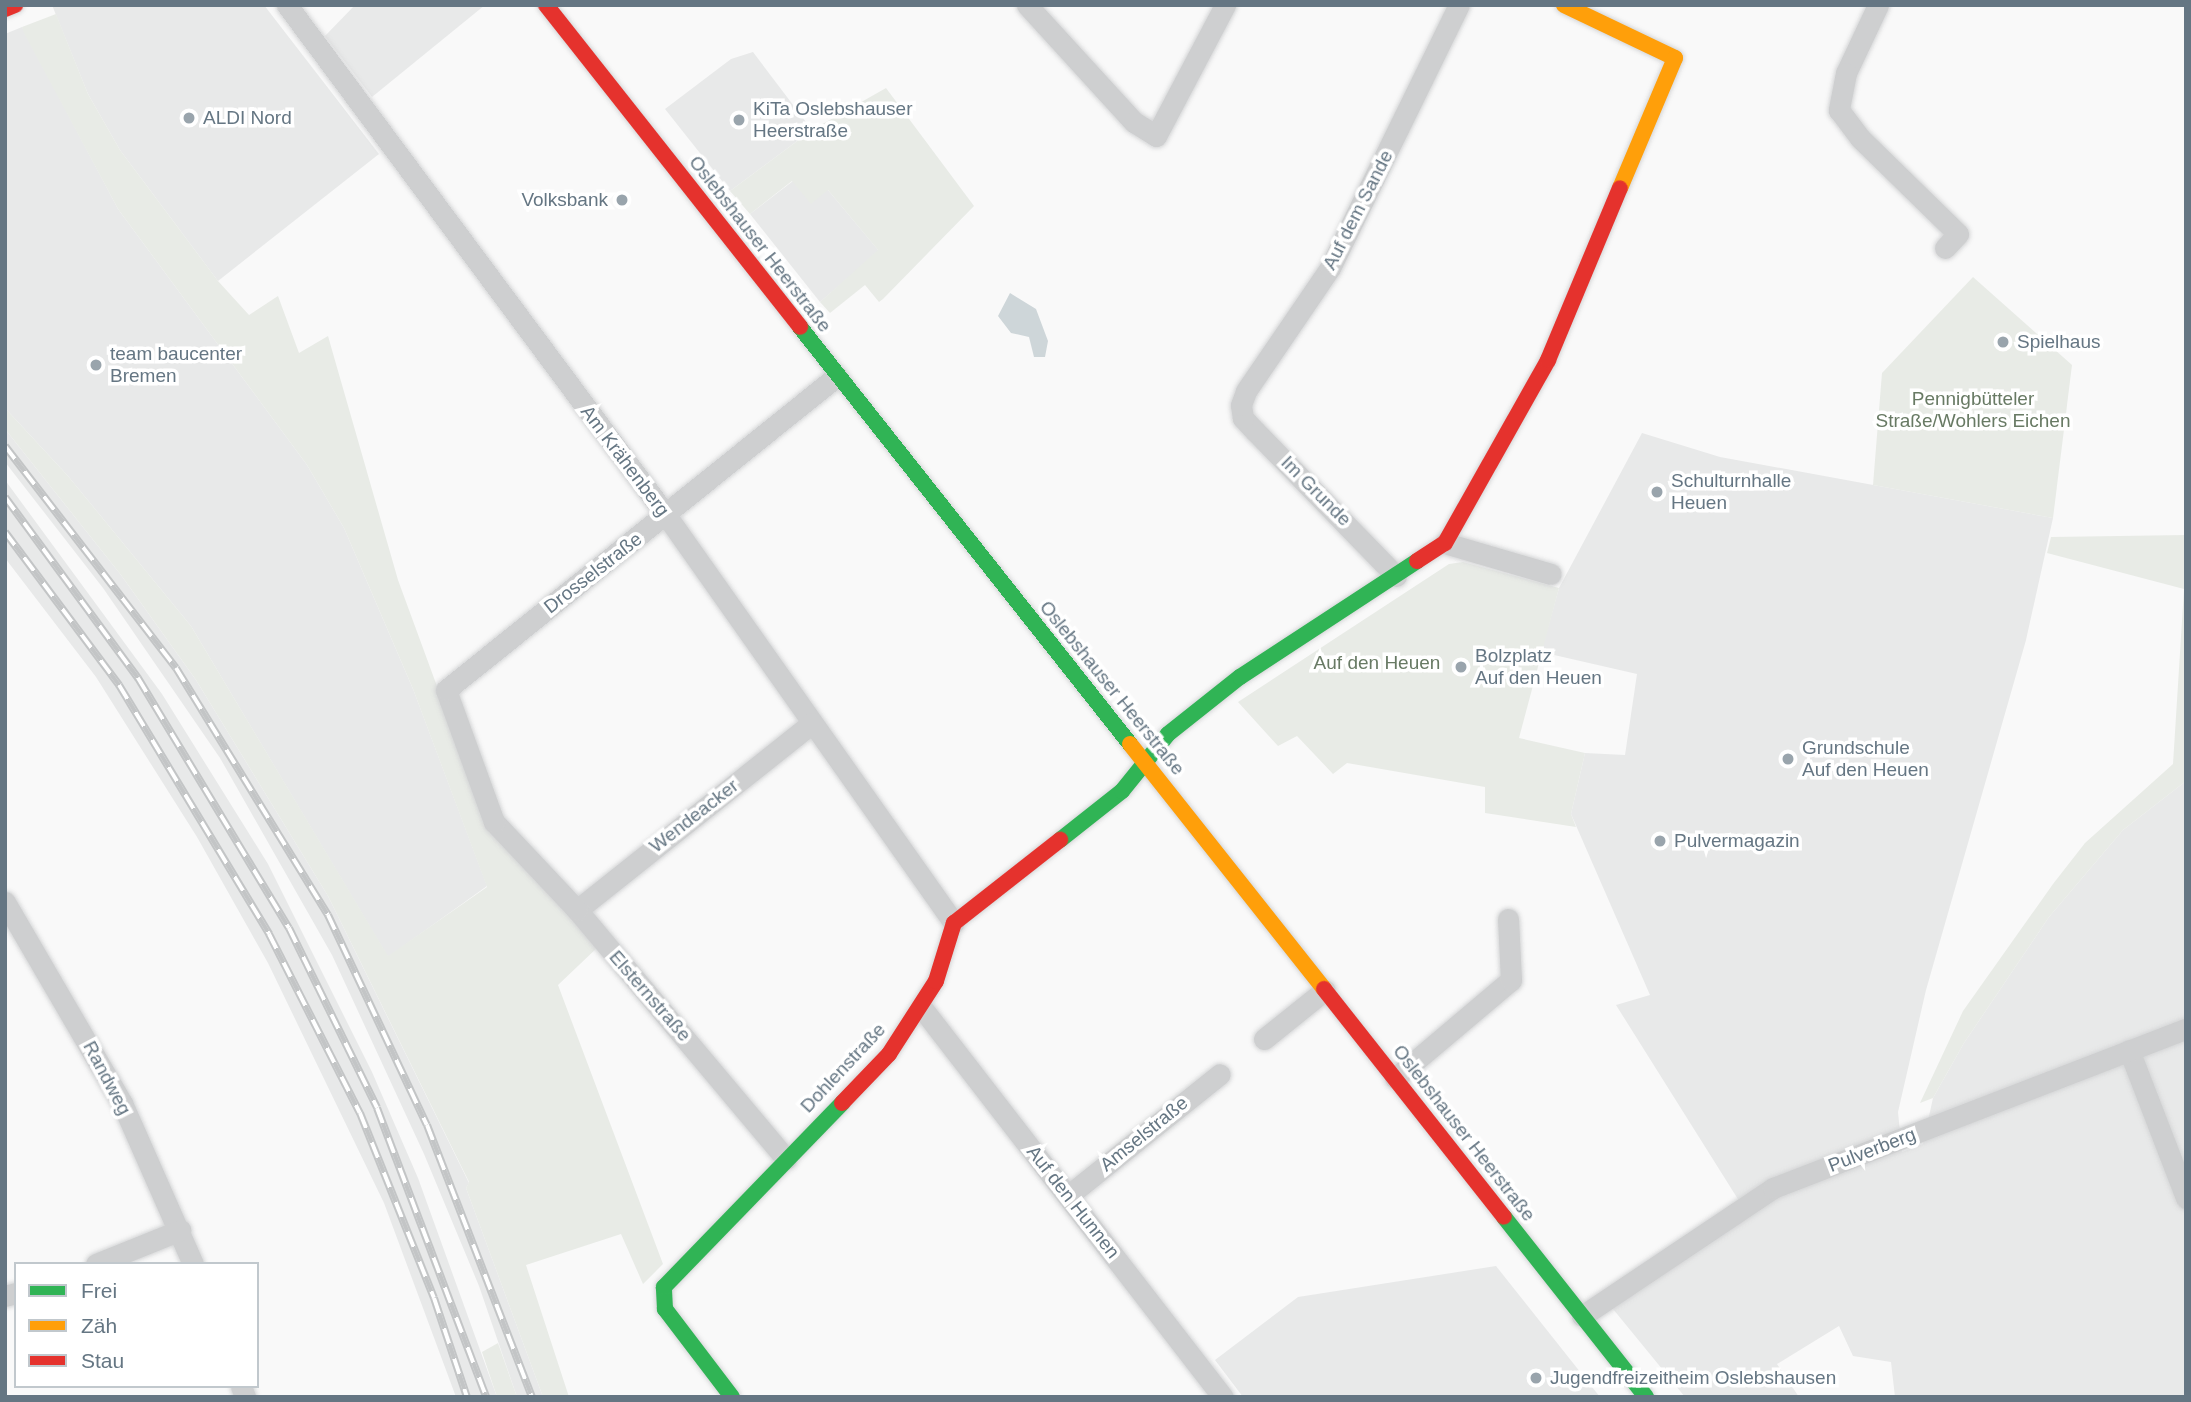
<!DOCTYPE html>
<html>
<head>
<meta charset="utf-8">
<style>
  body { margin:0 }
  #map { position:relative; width:2191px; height:1402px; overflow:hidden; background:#f9f9f9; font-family:Arial,sans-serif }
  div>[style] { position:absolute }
  .built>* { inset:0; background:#e8e9e9 }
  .green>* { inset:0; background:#e8ebe6 }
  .water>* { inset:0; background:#ced6d9 }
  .roads { filter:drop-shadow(0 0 2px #d5d6d7) drop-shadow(0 0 2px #d5d6d7) }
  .street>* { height:21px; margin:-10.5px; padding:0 10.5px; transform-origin:10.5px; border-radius:10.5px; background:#cecfd0 }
  .fast>* { height:16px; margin:-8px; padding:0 8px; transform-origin:8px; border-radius:8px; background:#30b455 }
  .slow>* { height:16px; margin:-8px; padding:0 8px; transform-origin:8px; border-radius:8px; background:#ff9f0a }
  .jam>* { height:16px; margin:-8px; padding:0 8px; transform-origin:8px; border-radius:8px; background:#e5322d }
  .rail>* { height:8px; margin-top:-4px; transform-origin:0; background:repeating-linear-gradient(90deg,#fff 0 16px,#c3c5c6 0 32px); box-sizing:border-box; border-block:2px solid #c3c5c6 }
  .dots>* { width:19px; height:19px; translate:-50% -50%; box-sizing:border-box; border:4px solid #fff; border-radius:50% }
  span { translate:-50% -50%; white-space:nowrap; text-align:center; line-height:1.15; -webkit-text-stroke:7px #fff; paint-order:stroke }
  .poi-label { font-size:19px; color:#657683 }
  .left { translate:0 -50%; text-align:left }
  .right { translate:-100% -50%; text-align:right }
  .street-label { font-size:19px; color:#657683 }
  .park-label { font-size:19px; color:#687a64 }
  .frame { position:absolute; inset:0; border:7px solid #657683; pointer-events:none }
  .legend { position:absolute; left:14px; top:1262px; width:245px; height:126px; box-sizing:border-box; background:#fff; border:2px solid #c1c8cd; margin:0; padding:9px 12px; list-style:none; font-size:21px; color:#657683 }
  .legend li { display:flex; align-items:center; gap:14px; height:35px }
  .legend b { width:35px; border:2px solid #c1c8cd }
</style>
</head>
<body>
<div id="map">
  <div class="built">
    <div style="clip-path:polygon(52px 5px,264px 5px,379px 154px,218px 281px,120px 150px,88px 94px)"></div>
    <div style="clip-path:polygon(355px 5px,485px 5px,372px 97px,325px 36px)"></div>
    <div style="clip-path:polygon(22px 27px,118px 209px,307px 465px,344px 528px,413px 689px,487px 886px,388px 957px,191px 626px,68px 476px,5px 408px,5px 34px)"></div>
    <div style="clip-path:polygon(753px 52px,812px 130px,730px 191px,665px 109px,731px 59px)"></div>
    <div style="clip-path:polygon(793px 181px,828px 190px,879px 251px,820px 302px,750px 214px)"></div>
    <div style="clip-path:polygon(5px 429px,121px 575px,196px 680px,328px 896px,469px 1183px,466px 1188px,543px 1397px,517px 1397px,479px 1286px,424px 1154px,332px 955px,220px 758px,103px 588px,5px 462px)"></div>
    <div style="clip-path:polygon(1642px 433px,1720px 457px,2053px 518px,2026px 640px,1926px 990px,1898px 1112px,1902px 1152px,1923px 1144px,1933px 1098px,1964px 1043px,2049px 917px,2123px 830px,2186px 781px,2186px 1397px,1895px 1397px,1891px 1362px,1853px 1356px,1839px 1326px,1777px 1364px,1799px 1397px,1685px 1397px,1604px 1298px,1741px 1204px,1616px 1005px,1650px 995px,1571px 814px,1585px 753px,1625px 755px,1637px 674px,1541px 652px,1559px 588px)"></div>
    <div style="clip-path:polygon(5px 480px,162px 694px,268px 864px,372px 1072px,418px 1178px,497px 1397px,456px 1397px,384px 1203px,268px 963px,197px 837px,96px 677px,5px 558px)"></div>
    <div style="clip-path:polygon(1496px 1266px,1600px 1397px,1243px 1397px,1215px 1360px,1298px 1297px)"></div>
  </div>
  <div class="green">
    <div style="clip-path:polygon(56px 14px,88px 94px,120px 150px,218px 281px,249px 315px,278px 296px,299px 353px,328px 336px,398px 580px,485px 817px,599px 946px,558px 985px,663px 1264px,643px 1284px,621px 1234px,526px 1265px,569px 1397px,543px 1397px,466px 1188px,469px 1182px,328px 896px,196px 680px,121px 575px,5px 429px,5px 408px,68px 476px,191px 626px,388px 956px,487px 887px,413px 689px,344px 528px,307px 465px,118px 209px,24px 33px,22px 27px)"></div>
    <div style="clip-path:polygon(886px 88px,974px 206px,883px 299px,879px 302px,865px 285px,830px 313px,820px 302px,878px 250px,828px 190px,811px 204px,792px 181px,750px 214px,730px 191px,812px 130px)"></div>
    <div style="clip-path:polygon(1973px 277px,2072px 365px,2053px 518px,1873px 485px,1882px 373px)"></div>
    <div style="clip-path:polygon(2186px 535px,2186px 781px,2123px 830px,2049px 917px,1964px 1043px,1933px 1098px,1920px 1103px,1963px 1011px,2053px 884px,2085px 843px,2173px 764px,2184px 589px,2047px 553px,2051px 537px)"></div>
    <div style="clip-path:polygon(1463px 562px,1559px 588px,1519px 738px,1585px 753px,1571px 814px,1576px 827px,1485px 813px,1485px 787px,1347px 763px,1333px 774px,1297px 736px,1278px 746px,1238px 702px,1449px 564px)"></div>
    <div style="clip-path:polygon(498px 1343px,517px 1397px,497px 1397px,482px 1352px)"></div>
  </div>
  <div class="water">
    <div style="clip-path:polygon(1010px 293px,1036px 309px,1048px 341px,1045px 357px,1034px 357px,1029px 337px,1011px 333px,998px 316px)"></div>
  </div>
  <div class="roads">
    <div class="street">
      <div style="left:287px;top:5px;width:635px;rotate:53.38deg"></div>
      <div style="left:666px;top:515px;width:499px;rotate:54.8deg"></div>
      <div style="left:1027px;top:5px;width:159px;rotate:47.6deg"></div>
      <div style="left:1134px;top:122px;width:26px;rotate:32deg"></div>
      <div style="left:1156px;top:136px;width:148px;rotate:-62.2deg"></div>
      <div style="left:1878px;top:5px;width:75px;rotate:115.2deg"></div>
      <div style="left:1846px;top:73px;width:38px;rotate:101deg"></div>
      <div style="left:1839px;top:110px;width:35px;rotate:53deg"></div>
      <div style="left:1860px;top:138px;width:137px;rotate:44.4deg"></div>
      <div style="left:1958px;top:234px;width:19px;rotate:133deg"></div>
      <div style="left:1445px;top:543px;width:110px;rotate:16.3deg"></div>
      <div style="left:1396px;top:576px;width:202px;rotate:-134.2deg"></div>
      <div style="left:1255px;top:431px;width:18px;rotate:-133deg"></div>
      <div style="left:1243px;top:418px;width:13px;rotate:-99deg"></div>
      <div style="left:1241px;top:405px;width:15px;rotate:-70deg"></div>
      <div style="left:1246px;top:391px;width:149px;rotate:-55.7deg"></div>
      <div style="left:1330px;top:268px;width:293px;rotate:-63.9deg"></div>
      <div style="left:5px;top:902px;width:233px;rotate:59.8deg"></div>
      <div style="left:122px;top:1103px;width:176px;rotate:66.2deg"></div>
      <div style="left:577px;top:910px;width:300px;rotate:-38.5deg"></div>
      <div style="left:922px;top:1008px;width:492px;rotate:52.3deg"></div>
      <div style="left:1264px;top:1039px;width:78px;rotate:-38.8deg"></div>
      <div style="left:2129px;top:1050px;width:159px;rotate:68.9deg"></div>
      <div style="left:1395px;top:1078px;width:152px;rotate:-40.2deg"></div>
      <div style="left:1511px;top:980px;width:61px;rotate:-92.8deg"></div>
      <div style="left:786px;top:1159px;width:325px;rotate:-130deg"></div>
      <div style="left:577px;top:910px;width:121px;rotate:-133.3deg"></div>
      <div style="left:494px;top:822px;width:140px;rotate:-110deg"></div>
      <div style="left:446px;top:690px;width:501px;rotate:-38.77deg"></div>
      <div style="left:1069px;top:1195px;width:193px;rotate:-38.7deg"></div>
      <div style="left:96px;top:1264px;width:91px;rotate:-22deg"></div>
      <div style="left:5px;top:1296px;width:11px;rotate:-15deg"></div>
      <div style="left:1582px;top:1316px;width:230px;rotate:-33.8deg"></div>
      <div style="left:1773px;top:1188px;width:443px;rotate:-21.1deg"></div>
      <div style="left:241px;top:1386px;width:12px;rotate:70deg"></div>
    </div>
    <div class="fast">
      <div style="left:800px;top:327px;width:532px;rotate:51.64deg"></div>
      <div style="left:1060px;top:840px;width:79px;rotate:-38.3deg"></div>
      <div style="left:1122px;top:791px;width:73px;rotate:-51.1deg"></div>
      <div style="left:1168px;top:734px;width:92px;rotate:-38.4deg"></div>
      <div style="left:1240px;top:677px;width:212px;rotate:-33.2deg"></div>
      <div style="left:1504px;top:1217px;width:229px;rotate:51.7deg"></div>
      <div style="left:732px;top:1397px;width:111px;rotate:-127.3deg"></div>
      <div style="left:665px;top:1309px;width:22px;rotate:-93deg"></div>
      <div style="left:664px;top:1287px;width:256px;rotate:-45.9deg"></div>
    </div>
    <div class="slow">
      <div style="left:1564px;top:5px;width:123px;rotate:25.5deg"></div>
      <div style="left:1675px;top:58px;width:141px;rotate:112.9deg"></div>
      <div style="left:1130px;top:744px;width:313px;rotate:51.6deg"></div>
    </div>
    <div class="jam">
      <div style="left:546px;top:5px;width:410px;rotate:51.7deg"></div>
      <div style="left:5px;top:9px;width:11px;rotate:-22deg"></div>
      <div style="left:1417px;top:561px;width:33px;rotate:-33deg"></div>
      <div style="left:1445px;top:543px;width:210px;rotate:-60.6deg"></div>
      <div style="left:1548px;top:360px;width:186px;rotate:-67.3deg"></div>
      <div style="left:1324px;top:989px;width:290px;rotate:51.7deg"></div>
      <div style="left:842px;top:1103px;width:68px;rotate:-46.2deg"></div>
      <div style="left:889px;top:1054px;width:87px;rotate:-57.2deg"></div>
      <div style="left:936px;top:981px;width:61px;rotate:-72.8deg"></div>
      <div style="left:954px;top:923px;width:135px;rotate:-38.1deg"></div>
    </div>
  </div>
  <div class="rail">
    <div style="left:5px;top:446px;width:280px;rotate:52.4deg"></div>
    <div style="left:176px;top:668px;width:290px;rotate:58.4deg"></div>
    <div style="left:328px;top:915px;width:232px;rotate:64.8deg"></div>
    <div style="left:427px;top:1125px;width:292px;rotate:68.9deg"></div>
    <div style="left:5px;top:497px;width:225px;rotate:53.7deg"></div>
    <div style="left:138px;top:678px;width:292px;rotate:58.9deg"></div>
    <div style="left:289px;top:928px;width:200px;rotate:63.9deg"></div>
    <div style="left:377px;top:1108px;width:309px;rotate:69.3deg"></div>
    <div style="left:5px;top:532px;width:191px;rotate:53.3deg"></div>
    <div style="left:119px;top:685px;width:291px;rotate:58.9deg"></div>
    <div style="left:269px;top:934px;width:201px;rotate:63.1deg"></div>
    <div style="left:360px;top:1113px;width:199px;rotate:68.2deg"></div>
    <div style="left:434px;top:1298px;width:104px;rotate:71.6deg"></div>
  </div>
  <div class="dots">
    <div style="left:189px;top:118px;background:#99a4ac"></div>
    <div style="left:739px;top:120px;background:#99a4ac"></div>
    <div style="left:622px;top:200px;background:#99a4ac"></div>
    <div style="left:2003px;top:342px;background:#99a4ac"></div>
    <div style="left:96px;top:365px;background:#99a4ac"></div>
    <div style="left:1657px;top:492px;background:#99a4ac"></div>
    <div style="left:1461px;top:667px;background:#99a4ac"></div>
    <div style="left:1788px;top:759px;background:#99a4ac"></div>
    <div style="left:1660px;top:841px;background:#99a4ac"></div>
    <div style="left:1536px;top:1378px;background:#99a4ac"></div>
  </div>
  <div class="poi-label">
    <span class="left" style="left:753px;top:120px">KiTa Oslebshauser<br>Heerstraße</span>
    <span class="left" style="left:203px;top:118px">ALDI Nord</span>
    <span class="right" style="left:608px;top:200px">Volksbank</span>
    <span class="left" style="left:2017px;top:342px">Spielhaus</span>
    <span class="left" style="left:110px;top:365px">team baucenter<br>Bremen</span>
    <span class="left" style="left:1671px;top:492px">Schulturnhalle<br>Heuen</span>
    <span class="left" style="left:1475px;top:667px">Bolzplatz<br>Auf den Heuen</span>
    <span class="left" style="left:1802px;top:759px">Grundschule<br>Auf den Heuen</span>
    <span class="left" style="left:1674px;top:841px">Pulvermagazin</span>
    <span class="left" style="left:1550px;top:1378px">Jugendfreizeitheim Oslebshausen</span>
  </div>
  <div class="street-label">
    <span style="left:1358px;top:210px;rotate:-63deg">Auf dem Sande</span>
    <span style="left:760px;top:244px;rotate:52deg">Oslebshauser Heerstraße</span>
    <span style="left:625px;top:461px;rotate:53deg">Am Krähenberg</span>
    <span style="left:1316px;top:491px;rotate:45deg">Im Grunde</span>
    <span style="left:593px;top:573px;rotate:-38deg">Drosselstraße</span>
    <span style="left:1112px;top:688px;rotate:51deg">Oslebshauser Heerstraße</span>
    <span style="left:694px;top:816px;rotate:-38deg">Wendeacker</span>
    <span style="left:650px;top:996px;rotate:49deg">Elsternstraße</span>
    <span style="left:843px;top:1068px;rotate:-47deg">Dohlenstraße</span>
    <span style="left:107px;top:1078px;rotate:62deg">Randweg</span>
    <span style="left:1464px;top:1133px;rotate:52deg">Oslebshauser Heerstraße</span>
    <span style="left:1144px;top:1134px;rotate:-39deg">Amselstraße</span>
    <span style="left:1872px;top:1150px;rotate:-21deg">Pulverberg</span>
    <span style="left:1073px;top:1202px;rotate:52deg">Auf den Hunnen</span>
  </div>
  <div class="park-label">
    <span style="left:1973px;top:410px">Pennigbütteler<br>Straße/Wohlers Eichen</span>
    <span style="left:1377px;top:663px">Auf den Heuen</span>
  </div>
  <div class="frame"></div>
  <ul class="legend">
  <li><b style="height:9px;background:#30b455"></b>Frei</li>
  <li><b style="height:9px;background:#ff9f0a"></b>Zäh</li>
  <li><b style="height:9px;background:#e5322d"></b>Stau</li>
  </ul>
</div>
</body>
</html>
